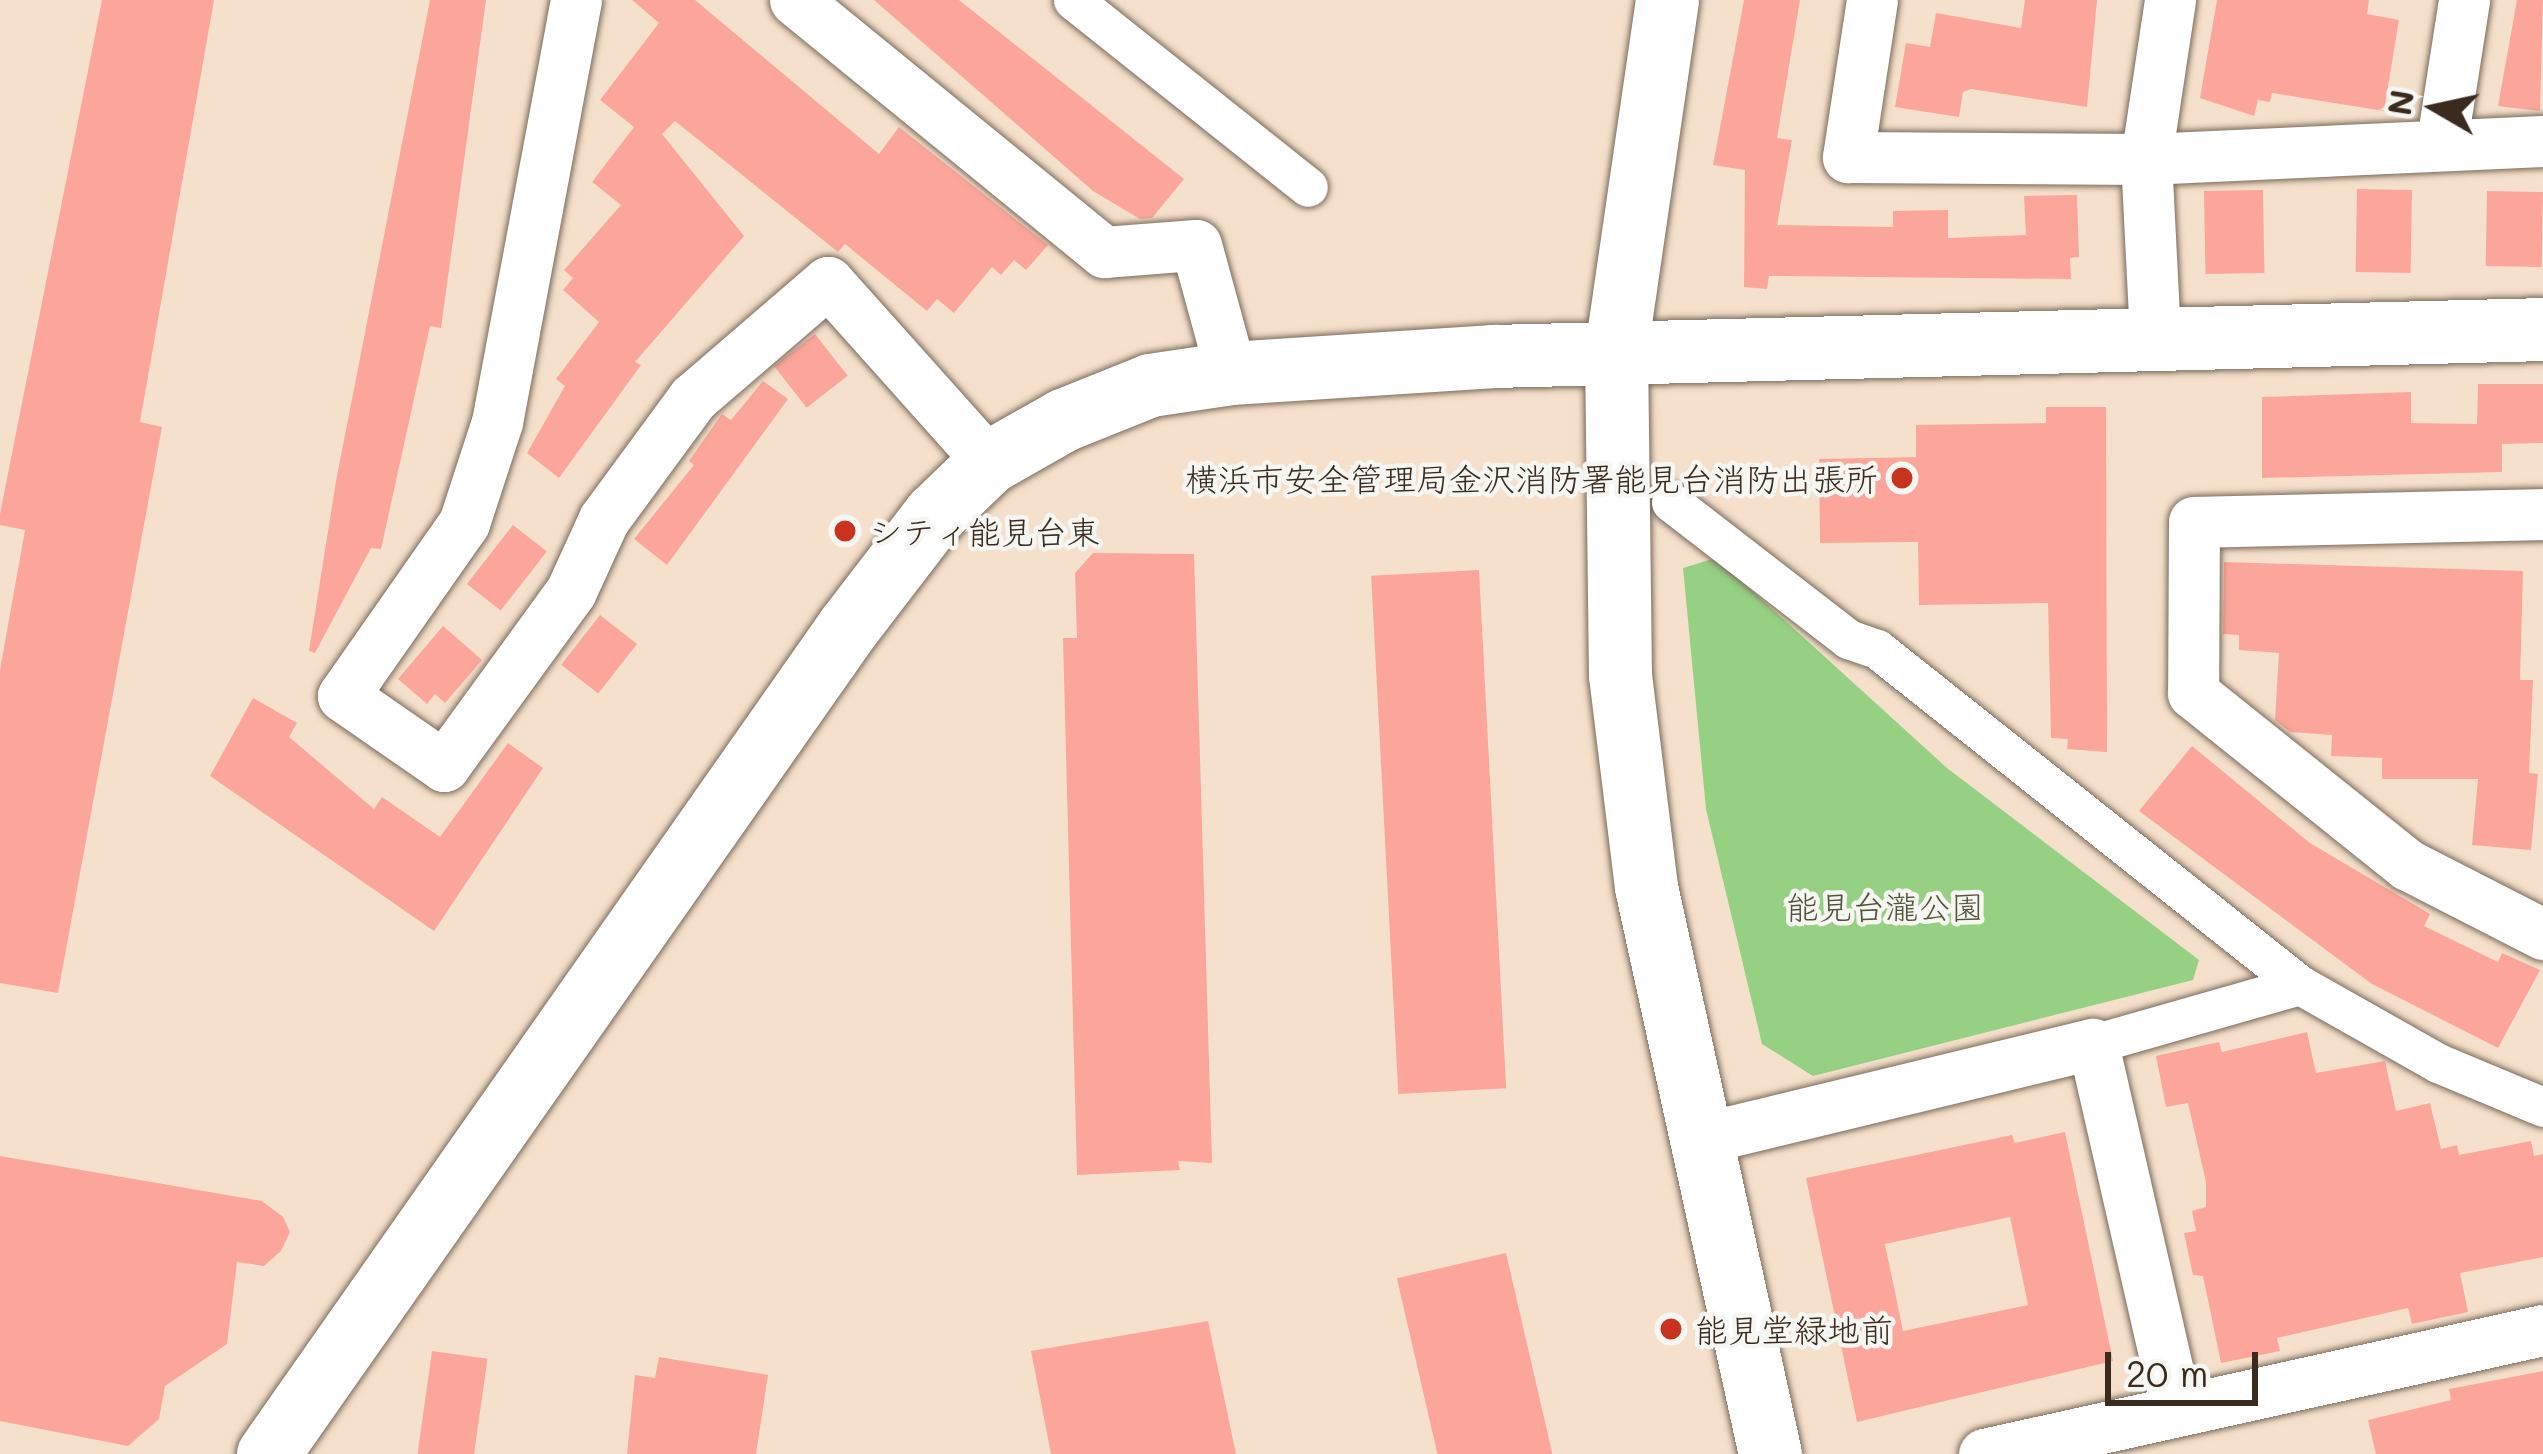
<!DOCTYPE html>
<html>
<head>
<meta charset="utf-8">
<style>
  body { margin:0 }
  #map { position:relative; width:2543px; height:1454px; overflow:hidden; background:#f5e1cb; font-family:Mali,"Klee One",sans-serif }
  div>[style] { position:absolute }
  .green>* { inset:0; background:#96d083 }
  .building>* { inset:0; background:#fca69b; transform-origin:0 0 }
  .roads { filter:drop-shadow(0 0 3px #7c6a5b) drop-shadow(0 0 3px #7c6a5b) }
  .pedestrian>* { height:39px; margin:-19.5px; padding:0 19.5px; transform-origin:19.5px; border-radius:19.5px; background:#fff }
  .minor>* { height:51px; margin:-25.5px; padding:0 25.5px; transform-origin:25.5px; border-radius:25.5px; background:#fff }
  .tertiary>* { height:63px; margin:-31.5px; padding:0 31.5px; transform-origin:31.5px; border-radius:31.5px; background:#fff }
  .dots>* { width:33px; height:33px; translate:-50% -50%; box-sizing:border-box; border:6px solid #f6f6f2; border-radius:50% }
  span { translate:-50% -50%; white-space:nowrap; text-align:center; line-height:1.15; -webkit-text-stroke:9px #f6f6f2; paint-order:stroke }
  .poi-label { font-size:33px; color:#3b2a1e }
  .right { translate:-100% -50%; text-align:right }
  .left { translate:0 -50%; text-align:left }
  .park-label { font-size:33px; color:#525437 }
  .north { position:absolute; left:2375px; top:48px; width:120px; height:120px; -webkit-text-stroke:9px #f6f6f2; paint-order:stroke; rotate:279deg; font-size:33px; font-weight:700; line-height:48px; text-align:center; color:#3b2a1e }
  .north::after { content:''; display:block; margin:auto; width:42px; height:54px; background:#3b2a1e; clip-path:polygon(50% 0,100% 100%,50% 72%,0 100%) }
  .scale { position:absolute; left:2105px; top:1352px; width:153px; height:54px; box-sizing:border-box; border:6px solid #3b2a1e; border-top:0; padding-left:15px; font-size:36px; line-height:42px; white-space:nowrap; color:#3b2a1e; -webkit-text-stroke:9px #f6f6f2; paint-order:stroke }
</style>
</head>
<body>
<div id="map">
  <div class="green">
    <div style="clip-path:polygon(1716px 558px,1947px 768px,2199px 960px,2193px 980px,1813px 1076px,1762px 1044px,1706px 809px,1683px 568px)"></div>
  </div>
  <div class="building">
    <div style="clip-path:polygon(102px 0,214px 0,140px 422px,162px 427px,58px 993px,0 983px,0 670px,25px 530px,0 525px,0 514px)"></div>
    <div style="clip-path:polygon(430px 0,486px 0,441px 328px,430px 326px,381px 549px,371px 548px,315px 653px,309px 651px,336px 481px)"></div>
    <div style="clip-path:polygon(632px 0,695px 0,879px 154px,899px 127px,1048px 245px,1026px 270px,1014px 260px,1001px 275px,992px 267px,954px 313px,937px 299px,927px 311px,845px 244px,838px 252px,675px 121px,662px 134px,744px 236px,635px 362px,641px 365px,559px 478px,527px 453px,565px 386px,556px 379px,599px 322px,563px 290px,573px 278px,564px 270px,621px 205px,592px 182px,634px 127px,600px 100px,659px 23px)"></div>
    <div style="clip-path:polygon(874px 0,959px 0,1184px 179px,1152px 218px,1140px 219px,1093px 191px)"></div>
    <div style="clip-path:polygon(1744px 0,1800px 0,1777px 138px,1792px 140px,1777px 225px,1893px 227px,1893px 211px,1948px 210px,1948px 238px,2026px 235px,2024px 196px,2077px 195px,2079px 257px,2070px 258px,2071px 279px,1769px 276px,1767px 289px,1744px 287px,1745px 170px,1713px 165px)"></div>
    <div style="clip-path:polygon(2025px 0,2097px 0,2087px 107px,1971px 89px,1963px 92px,1959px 117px,1895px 107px,1906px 43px,1930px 47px,1936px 13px,2021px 28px)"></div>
    <div style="clip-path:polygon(2217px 0,2369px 0,2367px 14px,2399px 20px,2384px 111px,2272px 93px,2270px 102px,2258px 100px,2254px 116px,2200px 98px)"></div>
    <div style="clip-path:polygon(2517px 0,2543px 0,2540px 111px,2498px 106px)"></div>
    <div style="left:2357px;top:189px;width:55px;height:83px;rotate:1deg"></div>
    <div style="left:2263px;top:190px;width:83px;height:59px;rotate:89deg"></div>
    <div style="left:2487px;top:191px;width:56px;height:75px;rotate:1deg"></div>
    <div style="left:815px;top:334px;width:53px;height:52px;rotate:52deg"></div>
    <div style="clip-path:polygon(763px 381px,788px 399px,667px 565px,634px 539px,694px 465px,689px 461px,722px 414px,731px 420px)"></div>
    <div style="clip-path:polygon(2478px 384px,2543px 384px,2543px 443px,2502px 444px,2502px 472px,2262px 478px,2262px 397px,2411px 392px,2411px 423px,2477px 424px)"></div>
    <div style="clip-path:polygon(2046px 407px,2106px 407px,2107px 752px,2067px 749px,2068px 739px,2051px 738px,2048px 603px,1919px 605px,1918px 542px,1820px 543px,1819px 459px,1916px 457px,1916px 425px,2046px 423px)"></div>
    <div style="left:513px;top:525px;width:43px;height:75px;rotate:38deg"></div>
    <div style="clip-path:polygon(1093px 553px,1194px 554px,1212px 1163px,1178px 1161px,1180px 1170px,1077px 1175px,1063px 638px,1077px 638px,1075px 573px)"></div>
    <div style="clip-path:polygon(2224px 562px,2523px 571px,2520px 680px,2533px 680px,2529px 773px,2538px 774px,2531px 850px,2472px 845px,2478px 779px,2382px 779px,2382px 758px,2331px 756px,2332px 735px,2290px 732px,2275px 720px,2279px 653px,2239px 650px,2239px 635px,2223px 634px)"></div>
    <div style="left:1479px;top:570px;width:519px;height:108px;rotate:87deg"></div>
    <div style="left:600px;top:615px;width:47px;height:63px;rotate:38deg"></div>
    <div style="clip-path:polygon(443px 626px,482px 660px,445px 703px,435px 694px,427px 704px,398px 679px)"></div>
    <div style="clip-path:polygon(253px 698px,297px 723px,289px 737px,374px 809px,382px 797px,440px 837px,508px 743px,543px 768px,434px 931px,210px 776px)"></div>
    <div style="clip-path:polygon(2192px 746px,2310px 843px,2430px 914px,2424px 926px,2498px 962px,2502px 953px,2540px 970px,2498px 1048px,2372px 984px,2139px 811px)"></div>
    <div style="clip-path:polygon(2307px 1032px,2316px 1073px,2385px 1061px,2396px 1111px,2430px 1103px,2441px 1149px,2457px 1145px,2459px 1155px,2531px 1141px,2534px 1156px,2543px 1154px,2543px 1257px,2460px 1273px,2468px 1312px,2412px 1324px,2408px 1308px,2277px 1338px,2280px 1351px,2221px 1363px,2203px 1276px,2193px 1275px,2184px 1233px,2196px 1231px,2192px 1211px,2206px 1207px,2206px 1182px,2188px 1103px,2166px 1107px,2156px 1056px,2219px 1042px,2222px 1052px)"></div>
    <div style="clip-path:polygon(evenodd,2065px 1132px,2113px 1361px,1857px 1422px,1806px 1178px,2012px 1135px,2015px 1143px,2065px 1132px,2010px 1217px,2028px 1305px,1903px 1331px,1885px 1244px,2010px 1217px)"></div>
    <div style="clip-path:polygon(0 1156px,262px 1201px,283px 1217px,290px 1232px,281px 1251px,264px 1266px,237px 1262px,227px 1344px,165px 1386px,159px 1419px,128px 1446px,0 1421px)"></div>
    <div style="left:1506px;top:1253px;width:206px;height:112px;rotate:77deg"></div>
    <div style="clip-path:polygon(1208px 1321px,1236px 1454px,1051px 1454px,1031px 1351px)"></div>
    <div style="left:432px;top:1351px;width:56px;height:104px;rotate:8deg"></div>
    <div style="clip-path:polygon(659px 1357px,768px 1375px,756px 1454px,627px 1454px,635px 1375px,655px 1378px)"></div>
    <div style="clip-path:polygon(2543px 1371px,2543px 1454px,2376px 1454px,2368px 1420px,2451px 1400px,2449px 1389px)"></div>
  </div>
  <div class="roads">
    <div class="pedestrian">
      <div style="left:1073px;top:0;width:300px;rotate:38.5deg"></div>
      <div style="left:1671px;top:502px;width:224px;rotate:37.7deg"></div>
      <div style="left:1848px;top:639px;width:31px;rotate:19deg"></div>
      <div style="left:1877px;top:649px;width:540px;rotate:38.46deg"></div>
      <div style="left:2300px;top:985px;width:159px;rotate:29.5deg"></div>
      <div style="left:2438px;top:1063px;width:114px;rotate:22.7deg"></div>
      <div style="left:2093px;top:1044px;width:215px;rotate:-15.9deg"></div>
    </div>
    <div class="minor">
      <div style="left:576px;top:0;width:429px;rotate:100.6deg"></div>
      <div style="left:497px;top:422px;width:106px;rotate:108.1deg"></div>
      <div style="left:464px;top:523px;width:211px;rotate:125deg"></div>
      <div style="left:343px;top:696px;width:123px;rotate:34.7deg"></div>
      <div style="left:444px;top:766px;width:216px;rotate:-54deg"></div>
      <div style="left:571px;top:591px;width:79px;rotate:-65.4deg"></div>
      <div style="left:604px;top:519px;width:150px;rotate:-53.7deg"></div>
      <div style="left:693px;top:398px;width:178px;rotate:-40.7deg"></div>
      <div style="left:828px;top:282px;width:241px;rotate:48.2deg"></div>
      <div style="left:795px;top:0;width:399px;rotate:39.2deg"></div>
      <div style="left:1104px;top:252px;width:92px;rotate:-4.4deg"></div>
      <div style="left:1196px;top:245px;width:133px;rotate:74.7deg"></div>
      <div style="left:1872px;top:0;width:159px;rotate:98.7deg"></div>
      <div style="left:1848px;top:157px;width:298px;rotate:0.4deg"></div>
      <div style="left:2146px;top:159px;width:397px;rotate:-2.6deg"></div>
      <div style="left:2442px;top:141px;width:143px;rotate:-81.1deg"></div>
      <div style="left:2155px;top:336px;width:177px;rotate:-92.9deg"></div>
      <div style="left:2146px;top:159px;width:161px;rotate:-81.4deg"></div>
      <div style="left:2543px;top:514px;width:349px;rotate:178.7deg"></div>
      <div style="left:2194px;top:522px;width:171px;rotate:90.3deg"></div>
      <div style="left:2193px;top:693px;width:275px;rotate:38.7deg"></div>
      <div style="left:2408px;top:865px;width:152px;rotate:27.1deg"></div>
      <div style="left:1699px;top:1139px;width:405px;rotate:-13.6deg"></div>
      <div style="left:2093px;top:1044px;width:376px;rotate:77.1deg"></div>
      <div style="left:1984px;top:1454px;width:573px;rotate:-12.51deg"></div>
    </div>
    <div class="tertiary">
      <div style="left:1667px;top:0;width:354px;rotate:98.3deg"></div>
      <div style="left:1616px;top:350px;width:325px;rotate:89.3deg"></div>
      <div style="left:1620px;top:675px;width:214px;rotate:83deg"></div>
      <div style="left:1646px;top:887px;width:580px;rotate:77.66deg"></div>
      <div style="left:268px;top:1454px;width:1010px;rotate:-54.96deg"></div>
      <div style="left:848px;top:627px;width:141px;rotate:-52.5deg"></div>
      <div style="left:934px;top:515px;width:76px;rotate:-43.9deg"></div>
      <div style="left:989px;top:462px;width:85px;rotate:-29.6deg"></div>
      <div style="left:1063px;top:420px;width:94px;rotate:-21.9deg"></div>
      <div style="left:1150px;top:385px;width:82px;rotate:-8.4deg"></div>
      <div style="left:1231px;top:373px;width:263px;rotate:-3.7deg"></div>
      <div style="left:1493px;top:356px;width:1050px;rotate:-1.47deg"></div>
    </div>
  </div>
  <div class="dots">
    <div style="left:1902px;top:478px;background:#c8321e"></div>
    <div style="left:845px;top:531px;background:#c8321e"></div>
    <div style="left:1671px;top:1329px;background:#c8321e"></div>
  </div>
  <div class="poi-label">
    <span class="right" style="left:1878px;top:478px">横浜市安全管理局金沢消防署能見台消防出張所</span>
    <span class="left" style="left:869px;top:531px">シティ能見台東</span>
    <span class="left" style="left:1695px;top:1329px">能見堂緑地前</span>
  </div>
  <div class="park-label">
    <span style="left:1885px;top:906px">能見台瀧公園</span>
  </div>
  <div class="north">N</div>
  <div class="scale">20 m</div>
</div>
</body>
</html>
